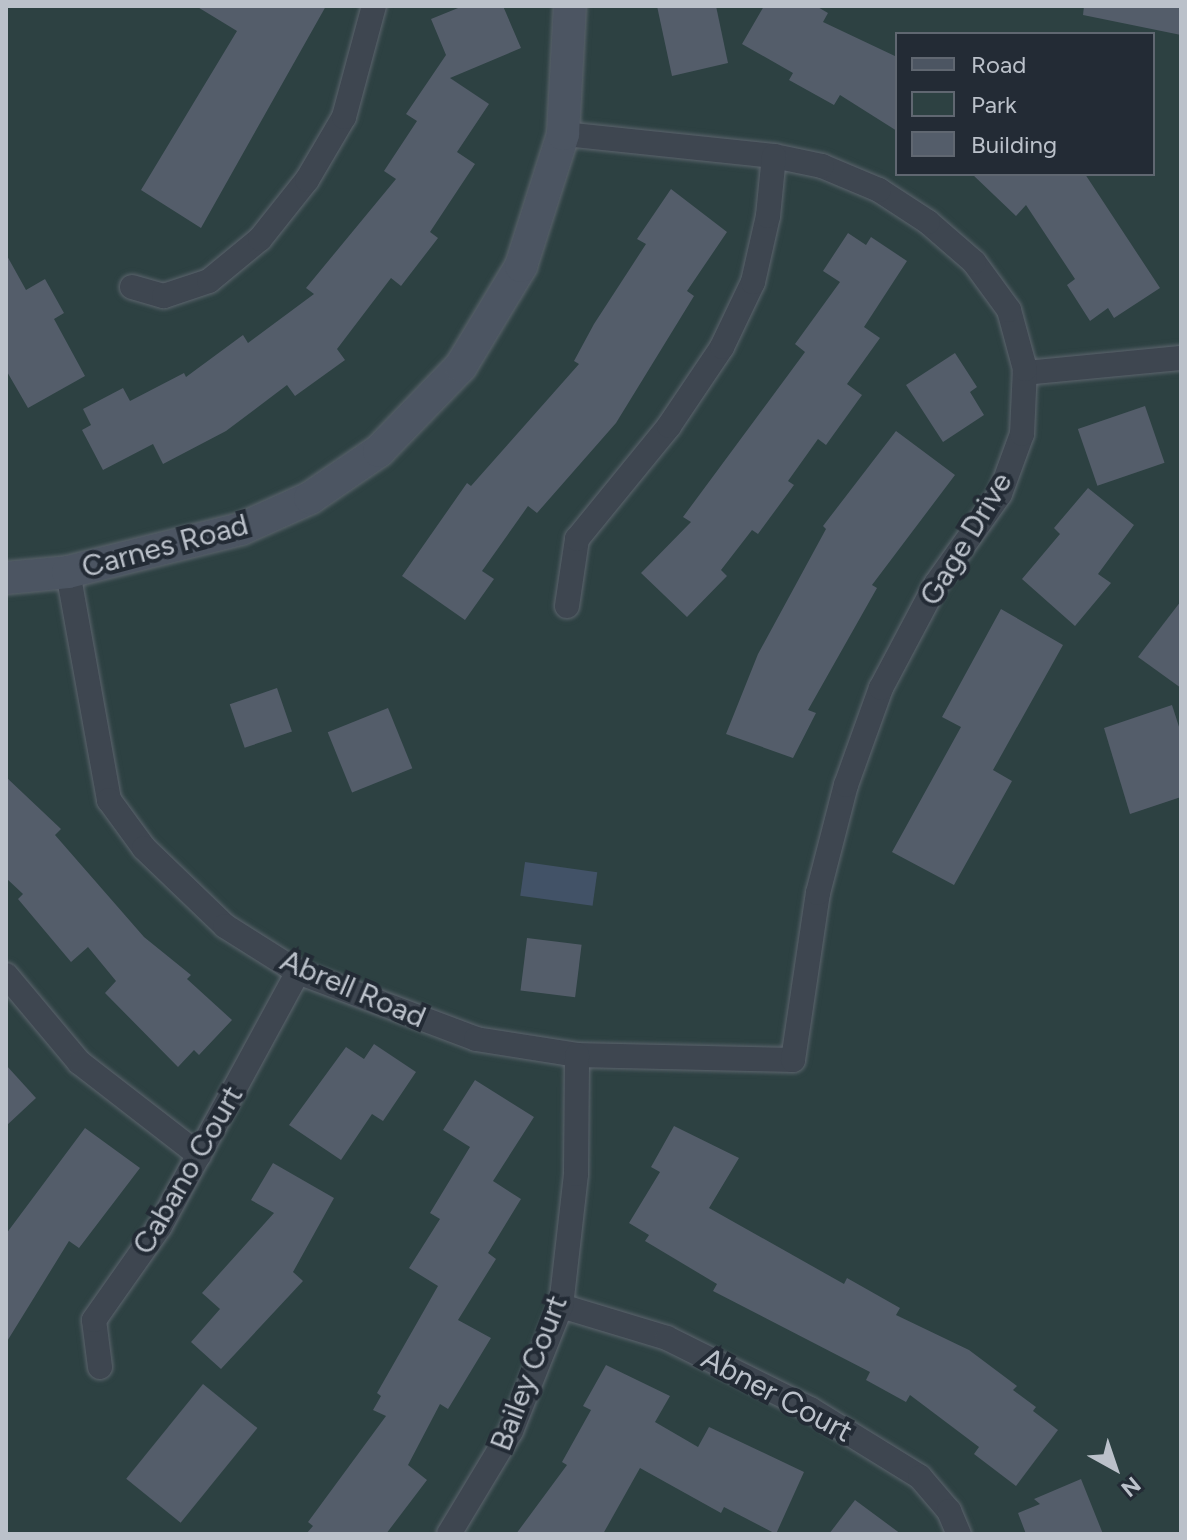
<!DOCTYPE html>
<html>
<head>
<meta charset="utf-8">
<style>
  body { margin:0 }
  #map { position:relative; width:1187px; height:1540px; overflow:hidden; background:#2a3440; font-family:Figtree,sans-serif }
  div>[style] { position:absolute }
  .green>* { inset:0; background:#2d4142 }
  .water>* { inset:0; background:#425267; transform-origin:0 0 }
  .building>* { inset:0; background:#545d6a; transform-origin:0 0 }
  .roads { filter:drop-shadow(0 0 2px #5c646d) drop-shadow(0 0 2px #5c646d) }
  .street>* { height:24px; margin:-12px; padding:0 12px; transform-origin:12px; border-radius:12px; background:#3e4650 }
  .secondary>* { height:32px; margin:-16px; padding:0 16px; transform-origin:16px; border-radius:16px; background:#4c5562 }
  span { translate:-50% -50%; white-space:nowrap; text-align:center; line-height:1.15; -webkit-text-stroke:8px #232b35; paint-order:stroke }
  .street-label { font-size:30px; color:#bbc1ca }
  .frame { position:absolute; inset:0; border:8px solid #bbc1ca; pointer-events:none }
  .legend { position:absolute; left:895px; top:32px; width:260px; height:144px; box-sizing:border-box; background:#232b35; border:2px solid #606771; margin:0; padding:10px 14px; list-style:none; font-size:24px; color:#bbc1ca }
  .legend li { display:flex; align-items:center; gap:16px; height:40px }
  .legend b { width:40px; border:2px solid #606771 }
  .north { position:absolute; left:1075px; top:1428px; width:80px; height:80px; -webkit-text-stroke:6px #232b35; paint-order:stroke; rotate:140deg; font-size:22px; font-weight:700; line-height:32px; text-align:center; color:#bbc1ca }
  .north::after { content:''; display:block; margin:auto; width:28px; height:36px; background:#bbc1ca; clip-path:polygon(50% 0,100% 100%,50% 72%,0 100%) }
</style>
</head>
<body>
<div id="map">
  <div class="green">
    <div style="clip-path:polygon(evenodd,6px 6px,1181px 6px,1181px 1534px,6px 1534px,6px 6px,897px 34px,1153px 34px,1153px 174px,897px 174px,897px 34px)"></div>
  </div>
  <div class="water">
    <div style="left:525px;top:862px;width:73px;height:34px;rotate:8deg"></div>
  </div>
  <div class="building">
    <div style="clip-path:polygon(196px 6px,326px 6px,201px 228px,141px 190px,237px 31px)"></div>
    <div style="clip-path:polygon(463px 6px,503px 6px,521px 48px,450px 78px,489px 104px,457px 152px,475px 164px,430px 232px,438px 238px,401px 286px,391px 278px,337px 349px,345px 360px,295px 396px,287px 385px,226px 431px,163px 464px,153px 444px,103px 470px,82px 430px,91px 425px,83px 409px,123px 388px,130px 401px,184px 373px,186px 377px,243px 335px,248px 343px,314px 294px,306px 288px,396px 179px,384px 171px,417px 121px,406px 114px,446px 55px,431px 19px)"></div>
    <div style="clip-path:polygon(657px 6px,716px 6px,728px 63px,672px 76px)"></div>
    <div style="clip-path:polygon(764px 6px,816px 6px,828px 13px,823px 22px,897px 57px,897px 131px,840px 95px,834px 105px,789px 80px,793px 73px,742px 44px)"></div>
    <div style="clip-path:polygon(1084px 6px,1181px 6px,1181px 35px,1083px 15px)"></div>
    <div style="clip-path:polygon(972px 174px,1085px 174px,1160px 288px,1114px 318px,1108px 308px,1090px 321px,1067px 285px,1075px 279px,1026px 205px,1016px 216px)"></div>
    <div style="clip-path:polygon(671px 189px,727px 232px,687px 291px,694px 296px,616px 423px,537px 513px,528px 506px,482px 571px,494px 579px,465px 620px,402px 576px,467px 483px,471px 486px,579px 364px,574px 361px,594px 324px,646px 244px,637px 239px)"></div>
    <div style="clip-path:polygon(848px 233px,866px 245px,871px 237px,907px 261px,864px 327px,880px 338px,847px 384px,862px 395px,826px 445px,818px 439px,788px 481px,794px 485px,758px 534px,752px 530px,721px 570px,727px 576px,687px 617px,641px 573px,691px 522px,683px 517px,805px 352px,795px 344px,840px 282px,823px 271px)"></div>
    <div style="clip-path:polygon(6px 254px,26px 290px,45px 279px,64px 313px,54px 319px,85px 376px,28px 408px,6px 370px)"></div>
    <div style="clip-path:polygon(955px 353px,977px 387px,970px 392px,984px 415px,943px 442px,906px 385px)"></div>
    <div style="left:1145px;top:406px;width:60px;height:71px;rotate:71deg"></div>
    <div style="clip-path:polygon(896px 431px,955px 475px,872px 585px,877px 588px,808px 710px,816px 713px,793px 758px,726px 734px,758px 654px,826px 529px,823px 526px)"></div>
    <div style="clip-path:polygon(1088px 488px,1134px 525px,1098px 574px,1111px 583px,1075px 626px,1022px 579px,1060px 534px,1054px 528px)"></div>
    <div style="clip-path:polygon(1181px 601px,1181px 688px,1138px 657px)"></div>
    <div style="clip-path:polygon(1001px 609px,1063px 645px,993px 770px,1012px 781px,954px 885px,892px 852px,961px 727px,942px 717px)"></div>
    <div style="left:277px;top:688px;width:46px;height:50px;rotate:71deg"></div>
    <div style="clip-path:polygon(1172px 705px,1181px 733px,1181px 797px,1130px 814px,1104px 728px)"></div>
    <div style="left:388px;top:708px;width:65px;height:65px;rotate:68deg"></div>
    <div style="clip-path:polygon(6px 777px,61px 829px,55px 835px,144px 937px,191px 975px,187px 979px,232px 1020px,199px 1055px,194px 1050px,178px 1067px,105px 993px,116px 981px,88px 947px,71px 962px,18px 899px,23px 894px,6px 878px)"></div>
    <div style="left:527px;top:938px;width:55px;height:53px;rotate:7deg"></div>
    <div style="clip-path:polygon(374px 1044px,416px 1072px,383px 1121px,372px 1114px,341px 1160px,289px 1125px,346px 1047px,364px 1059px)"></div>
    <div style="clip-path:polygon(6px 1065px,36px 1098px,6px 1126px)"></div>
    <div style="clip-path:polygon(475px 1080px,534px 1117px,493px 1181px,521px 1199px,488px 1253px,496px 1259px,458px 1320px,491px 1338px,448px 1409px,440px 1404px,408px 1465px,427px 1480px,386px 1534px,306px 1534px,313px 1526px,308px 1522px,386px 1416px,373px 1410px,381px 1396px,377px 1393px,438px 1286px,409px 1268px,440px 1219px,430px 1213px,470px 1147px,443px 1130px)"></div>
    <div style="clip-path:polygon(674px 1126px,739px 1158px,709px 1208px,844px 1284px,847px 1278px,900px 1308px,896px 1315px,969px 1350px,1017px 1386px,1013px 1390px,1036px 1407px,1033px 1411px,1058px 1430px,1016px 1486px,974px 1454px,979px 1447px,910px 1395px,906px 1402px,866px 1380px,870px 1372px,713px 1291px,717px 1284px,645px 1241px,649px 1235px,629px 1223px,660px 1172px,651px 1167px)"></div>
    <div style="clip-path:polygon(85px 1128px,140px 1168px,79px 1248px,69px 1241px,6px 1343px,6px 1234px)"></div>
    <div style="clip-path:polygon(273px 1163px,334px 1198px,293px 1272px,303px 1281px,221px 1369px,191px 1342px,220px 1309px,202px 1293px,274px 1213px,251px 1200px)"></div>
    <div style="clip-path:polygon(606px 1365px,670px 1396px,655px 1422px,698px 1447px,709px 1427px,804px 1472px,776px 1534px,724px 1507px,721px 1513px,640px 1468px,603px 1534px,516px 1534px,567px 1465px,562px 1462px,591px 1410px,583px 1406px)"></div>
    <div style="left:203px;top:1384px;width:70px;height:122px;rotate:39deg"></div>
    <div style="clip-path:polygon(1081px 1479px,1103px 1534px,1026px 1534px,1018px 1513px,1040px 1504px,1034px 1499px)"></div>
    <div style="clip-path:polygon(855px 1500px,901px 1534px,829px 1534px)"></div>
  </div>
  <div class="roads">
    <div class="street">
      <div style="left:132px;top:287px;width:33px;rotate:16deg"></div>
      <div style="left:164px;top:296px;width:47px;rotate:-18.4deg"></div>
      <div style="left:209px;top:281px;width:66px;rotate:-39.5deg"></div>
      <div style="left:260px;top:239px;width:75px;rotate:-51.5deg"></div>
      <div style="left:307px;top:180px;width:73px;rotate:-59.6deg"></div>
      <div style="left:344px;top:117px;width:115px;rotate:-74.9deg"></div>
      <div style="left:1025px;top:373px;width:157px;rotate:-5.5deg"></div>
      <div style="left:68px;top:572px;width:232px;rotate:79.8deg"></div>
      <div style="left:109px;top:800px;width:59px;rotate:53.9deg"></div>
      <div style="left:144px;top:848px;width:112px;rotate:43.9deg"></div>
      <div style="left:225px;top:926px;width:86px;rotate:32.2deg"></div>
      <div style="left:298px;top:972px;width:190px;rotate:20.6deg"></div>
      <div style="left:476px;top:1039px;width:102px;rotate:9deg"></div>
      <div style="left:577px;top:1055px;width:216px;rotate:1.3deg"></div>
      <div style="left:793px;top:1060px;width:169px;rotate:-81.5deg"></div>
      <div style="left:818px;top:893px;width:112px;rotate:-75.5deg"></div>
      <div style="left:846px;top:785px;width:103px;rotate:-70.2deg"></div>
      <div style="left:881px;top:688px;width:118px;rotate:-62.1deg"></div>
      <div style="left:936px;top:584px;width:110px;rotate:-54.6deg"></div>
      <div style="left:1000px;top:494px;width:64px;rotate:-69.9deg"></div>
      <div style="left:1022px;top:434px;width:65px;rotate:-87.4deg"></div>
      <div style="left:1025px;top:369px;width:61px;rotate:-105.2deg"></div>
      <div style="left:1009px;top:310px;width:59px;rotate:-126.1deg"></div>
      <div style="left:974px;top:262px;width:61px;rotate:-139deg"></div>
      <div style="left:928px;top:222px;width:59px;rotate:-146.9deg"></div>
      <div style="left:879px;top:190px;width:62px;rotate:-157.2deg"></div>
      <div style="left:822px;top:166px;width:49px;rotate:-168.2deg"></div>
      <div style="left:774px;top:156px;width:212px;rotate:-174deg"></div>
      <div style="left:567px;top:606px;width:68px;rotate:-81.5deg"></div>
      <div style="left:577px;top:539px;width:146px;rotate:-50.8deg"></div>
      <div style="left:669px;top:426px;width:95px;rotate:-56.1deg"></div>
      <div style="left:722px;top:347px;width:72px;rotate:-64.5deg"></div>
      <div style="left:753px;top:282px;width:68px;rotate:-77.2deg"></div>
      <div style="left:768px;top:216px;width:60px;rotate:-84.3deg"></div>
      <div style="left:6px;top:975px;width:114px;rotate:50deg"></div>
      <div style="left:79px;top:1062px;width:152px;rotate:37.8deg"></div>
      <div style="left:561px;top:1306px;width:111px;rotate:16.8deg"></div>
      <div style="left:667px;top:1338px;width:160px;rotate:26.4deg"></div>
      <div style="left:810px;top:1409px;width:129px;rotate:31.7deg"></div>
      <div style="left:920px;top:1477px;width:45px;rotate:49.5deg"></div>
      <div style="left:949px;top:1511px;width:25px;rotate:67deg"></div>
      <div style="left:100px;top:1367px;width:47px;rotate:-97.3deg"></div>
      <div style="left:94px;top:1320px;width:115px;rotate:-54.9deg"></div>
      <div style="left:160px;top:1226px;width:289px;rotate:-61.5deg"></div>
      <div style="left:449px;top:1534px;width:120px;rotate:-59deg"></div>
      <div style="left:511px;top:1431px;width:135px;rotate:-68.2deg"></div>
      <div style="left:561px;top:1306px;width:133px;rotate:-83.5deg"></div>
      <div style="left:576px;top:1174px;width:119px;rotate:-89.5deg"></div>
    </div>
    <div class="secondary">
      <div style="left:6px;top:578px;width:62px;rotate:-5.5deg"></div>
      <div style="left:68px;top:572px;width:178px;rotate:-14deg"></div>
      <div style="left:241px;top:529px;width:76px;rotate:-24.2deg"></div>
      <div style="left:310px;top:498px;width:83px;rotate:-34.3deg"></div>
      <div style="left:379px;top:451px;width:118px;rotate:-46deg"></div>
      <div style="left:461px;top:366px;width:117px;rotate:-59deg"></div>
      <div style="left:521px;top:266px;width:139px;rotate:-72.3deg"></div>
      <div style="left:563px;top:134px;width:128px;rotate:-86.9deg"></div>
    </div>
  </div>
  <div class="street-label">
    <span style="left:966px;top:539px;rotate:-59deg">Gage Drive</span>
    <span style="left:165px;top:546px;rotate:-15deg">Carnes Road</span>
    <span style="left:353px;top:989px;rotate:23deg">Abrell Road</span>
    <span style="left:188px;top:1170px;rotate:-60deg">Cabano Court</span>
    <span style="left:529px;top:1373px;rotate:-69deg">Bailey Court</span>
    <span style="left:777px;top:1395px;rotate:28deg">Abner Court</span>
  </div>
  <div class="frame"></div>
  <ul class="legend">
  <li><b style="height:10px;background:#4c5562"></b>Road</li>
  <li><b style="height:22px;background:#2d4142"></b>Park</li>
  <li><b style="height:22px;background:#545d6a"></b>Building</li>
  </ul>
  <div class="north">N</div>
</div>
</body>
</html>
